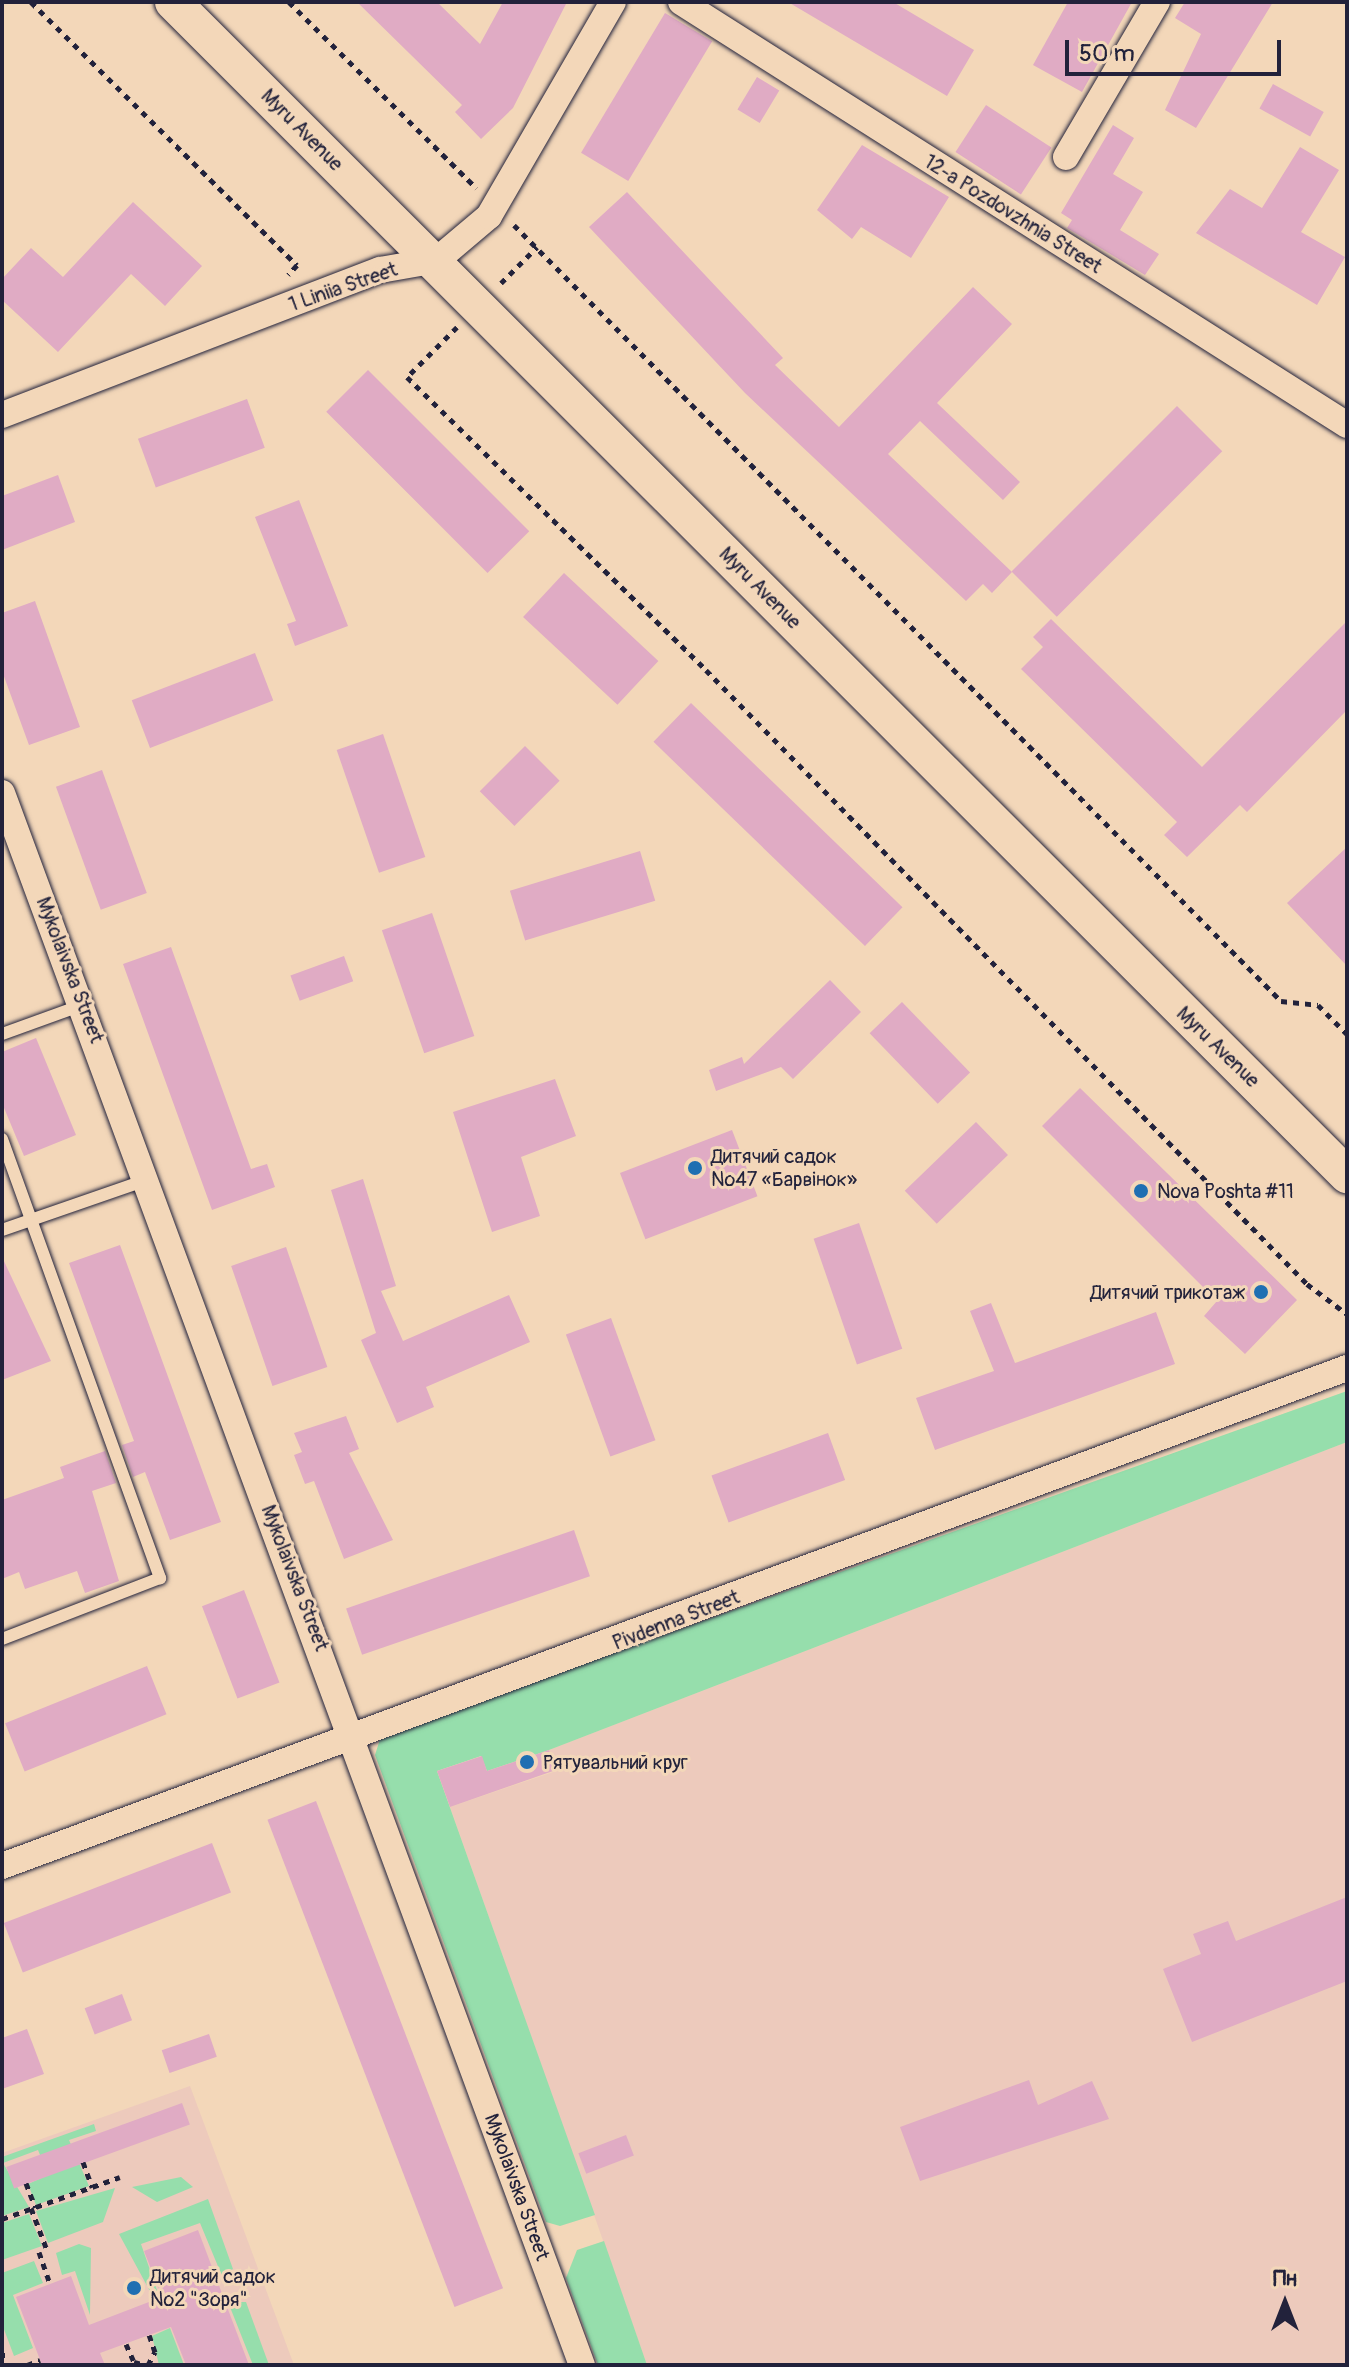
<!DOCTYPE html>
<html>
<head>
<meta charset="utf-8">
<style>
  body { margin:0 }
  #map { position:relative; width:1349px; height:2367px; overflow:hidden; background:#f3d7b9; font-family:Pangolin,sans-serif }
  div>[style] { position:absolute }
  .built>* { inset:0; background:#edcabc }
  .green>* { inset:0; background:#96deac }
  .building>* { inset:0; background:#e0abc4; transform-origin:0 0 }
  .path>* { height:5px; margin-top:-2.5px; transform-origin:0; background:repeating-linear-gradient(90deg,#22223b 0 6px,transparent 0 12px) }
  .roads { filter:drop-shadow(0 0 2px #22223b) drop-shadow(0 0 2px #22223b) }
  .lane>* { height:12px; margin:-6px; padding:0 6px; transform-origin:6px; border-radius:6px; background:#f3d7b9 }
  .street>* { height:26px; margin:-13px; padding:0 13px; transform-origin:13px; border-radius:13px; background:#f3d7b9 }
  .secondary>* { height:36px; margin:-18px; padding:0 18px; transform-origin:18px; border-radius:18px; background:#f3d7b9 }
  .dots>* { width:22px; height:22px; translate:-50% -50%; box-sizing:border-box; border:4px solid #f3d7b9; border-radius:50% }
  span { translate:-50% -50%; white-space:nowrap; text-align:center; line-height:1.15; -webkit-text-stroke:6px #f3d7b9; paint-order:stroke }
  .street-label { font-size:20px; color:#22223b }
  .poi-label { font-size:20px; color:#22223b }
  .left { translate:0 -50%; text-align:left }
  .right { translate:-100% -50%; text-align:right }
  .frame { position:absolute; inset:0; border:4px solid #22223b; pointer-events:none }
  .north { position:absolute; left:1245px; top:2263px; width:80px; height:80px; -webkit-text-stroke:6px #f3d7b9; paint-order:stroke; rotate:0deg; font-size:22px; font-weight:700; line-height:32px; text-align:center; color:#22223b }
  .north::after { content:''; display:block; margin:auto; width:28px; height:36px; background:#22223b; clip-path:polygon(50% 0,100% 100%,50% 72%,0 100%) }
  .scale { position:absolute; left:1065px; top:40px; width:216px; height:36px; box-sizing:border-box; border:4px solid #22223b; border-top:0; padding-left:10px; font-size:24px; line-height:28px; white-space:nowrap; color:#22223b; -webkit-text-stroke:6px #f3d7b9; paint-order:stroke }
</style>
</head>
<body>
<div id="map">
  <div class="built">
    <div style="clip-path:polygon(1347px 1442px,1347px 2365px,647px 2365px,450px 1807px,556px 1771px,549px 1750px)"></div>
    <div style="clip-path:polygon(190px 2086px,294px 2365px,2px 2365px,2px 2153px)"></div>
  </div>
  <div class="green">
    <div style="clip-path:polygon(1347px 1391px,1347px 1442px,549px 1750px,487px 1771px,481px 1756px,437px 1771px,595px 2215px,560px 2226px,546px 2222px,375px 1755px,381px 1736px)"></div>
    <div style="clip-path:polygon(94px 2124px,96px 2131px,69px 2140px,89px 2186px,36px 2205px,28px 2184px,48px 2175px,38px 2150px,3px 2163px,29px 2207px,2px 2216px,2px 2157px)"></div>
    <div style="clip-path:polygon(181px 2177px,193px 2187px,157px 2202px,132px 2187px)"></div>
    <div style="clip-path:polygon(115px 2188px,103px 2222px,48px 2243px,36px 2211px)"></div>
    <div style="clip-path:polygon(208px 2199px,233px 2269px,222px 2276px,200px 2223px,141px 2244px,158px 2293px,152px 2295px,119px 2234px)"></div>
    <div style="clip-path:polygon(29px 2214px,42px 2246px,2px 2260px,2px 2223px)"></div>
    <div style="clip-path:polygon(604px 2241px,647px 2365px,598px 2365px,566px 2278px,577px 2250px)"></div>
    <div style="clip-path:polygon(79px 2244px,91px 2248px,90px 2315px,75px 2271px,62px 2275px,56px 2253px)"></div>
    <div style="clip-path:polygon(34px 2261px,43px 2283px,13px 2295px,33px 2348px,14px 2356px,2px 2324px,2px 2273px)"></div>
    <div style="clip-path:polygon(228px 2302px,246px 2302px,269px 2365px,253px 2365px)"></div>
    <div style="clip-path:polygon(170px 2328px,184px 2365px,159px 2365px,152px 2336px)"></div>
  </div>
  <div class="building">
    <div style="clip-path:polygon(357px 2px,437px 2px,480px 44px,503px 2px,567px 2px,513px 108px,481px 139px,455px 112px,462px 105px)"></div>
    <div style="clip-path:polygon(788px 2px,893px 2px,974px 50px,947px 96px)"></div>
    <div style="clip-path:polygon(1068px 2px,1132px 2px,1082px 92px,1033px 65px)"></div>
    <div style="clip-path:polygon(1185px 2px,1273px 2px,1196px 128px,1165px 110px,1201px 34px,1175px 18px)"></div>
    <div style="left:665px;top:13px;width:55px;height:163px;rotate:31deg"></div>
    <div style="left:757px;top:77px;width:26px;height:38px;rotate:31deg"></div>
    <div style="left:1273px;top:84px;width:58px;height:28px;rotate:29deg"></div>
    <div style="left:986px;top:105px;width:78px;height:56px;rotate:33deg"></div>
    <div style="clip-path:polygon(1113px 125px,1134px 138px,1113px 174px,1143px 192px,1120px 230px,1159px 254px,1145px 275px,1067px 228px,1072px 220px,1061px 213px)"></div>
    <div style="clip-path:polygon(862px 145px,949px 197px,911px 258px,861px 227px,852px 239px,817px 210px)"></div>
    <div style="clip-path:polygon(1300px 147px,1339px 170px,1301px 232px,1345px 257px,1317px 305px,1196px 233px,1230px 189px,1262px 208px)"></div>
    <div style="clip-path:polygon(627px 192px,783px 358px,775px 365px,839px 427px,973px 287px,1012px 324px,937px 403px,1020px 482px,1003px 500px,920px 421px,888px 454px,1012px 572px,992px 593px,983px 584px,966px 601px,745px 393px,589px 227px)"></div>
    <div style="clip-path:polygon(133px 202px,202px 266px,165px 306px,131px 274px,58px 352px,2px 300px,2px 279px,31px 248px,63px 277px)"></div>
    <div style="left:368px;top:370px;width:228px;height:59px;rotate:45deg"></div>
    <div style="left:247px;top:399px;width:52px;height:116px;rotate:70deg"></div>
    <div style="left:1177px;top:406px;width:64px;height:234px;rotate:45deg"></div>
    <div style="clip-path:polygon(58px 475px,75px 522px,2px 550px,2px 496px)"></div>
    <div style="clip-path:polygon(299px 500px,348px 626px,295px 646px,287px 624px,296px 621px,255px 517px)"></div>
    <div style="left:564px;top:573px;width:129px;height:60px;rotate:43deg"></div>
    <div style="clip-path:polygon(35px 601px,80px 727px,29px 745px,2px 671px,2px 613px)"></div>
    <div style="clip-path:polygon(1051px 619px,1202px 767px,1347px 621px,1347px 710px,1247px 812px,1240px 805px,1187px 857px,1164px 835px,1177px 822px,1021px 669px,1043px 647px,1033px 637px)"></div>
    <div style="left:255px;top:653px;width:51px;height:132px;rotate:69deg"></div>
    <div style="left:691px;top:703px;width:294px;height:54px;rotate:44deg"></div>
    <div style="left:383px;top:734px;width:130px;height:49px;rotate:71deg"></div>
    <div style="left:525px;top:746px;width:49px;height:64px;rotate:45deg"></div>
    <div style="left:102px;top:770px;width:131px;height:49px;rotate:70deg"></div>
    <div style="clip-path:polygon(1347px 847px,1347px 966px,1287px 903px)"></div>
    <div style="left:640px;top:851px;width:52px;height:136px;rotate:73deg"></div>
    <div style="left:432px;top:913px;width:130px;height:53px;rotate:71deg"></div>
    <div style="clip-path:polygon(171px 947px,251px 1169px,267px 1164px,275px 1187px,212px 1210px,123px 964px)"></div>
    <div style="left:344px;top:956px;width:27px;height:57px;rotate:70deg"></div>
    <div style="clip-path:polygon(830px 980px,861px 1012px,793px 1079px,781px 1067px,716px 1091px,709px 1070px,742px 1057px,744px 1064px)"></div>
    <div style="left:902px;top:1002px;width:98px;height:45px;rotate:46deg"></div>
    <div style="clip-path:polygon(36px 1038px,76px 1135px,24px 1156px,2px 1103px,2px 1052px)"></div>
    <div style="clip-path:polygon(555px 1079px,576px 1136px,521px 1157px,540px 1216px,492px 1232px,453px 1112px)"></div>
    <div style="clip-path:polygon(1080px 1088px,1297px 1300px,1245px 1354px,1204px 1316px,1217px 1301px,1042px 1126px)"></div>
    <div style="left:976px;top:1122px;width:46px;height:99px;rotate:46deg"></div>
    <div style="left:732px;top:1130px;width:71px;height:120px;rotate:69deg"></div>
    <div style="clip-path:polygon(363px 1179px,396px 1286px,381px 1291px,403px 1341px,509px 1295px,530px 1342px,426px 1387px,434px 1407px,397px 1423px,361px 1340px,376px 1333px,331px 1190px)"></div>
    <div style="left:859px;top:1223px;width:133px;height:48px;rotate:71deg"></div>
    <div style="clip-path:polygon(120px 1245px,221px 1522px,170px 1540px,145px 1472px,133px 1477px,122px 1445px,134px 1441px,69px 1263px)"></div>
    <div style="left:286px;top:1247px;width:127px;height:58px;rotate:71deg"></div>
    <div style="clip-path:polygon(2px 1257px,51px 1361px,2px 1380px)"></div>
    <div style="clip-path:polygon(991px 1303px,1015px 1363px,1156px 1312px,1175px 1364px,935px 1450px,916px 1398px,994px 1371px,970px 1311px)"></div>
    <div style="left:611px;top:1318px;width:130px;height:48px;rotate:70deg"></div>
    <div style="clip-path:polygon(346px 1416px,359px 1449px,349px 1453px,393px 1540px,344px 1559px,314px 1481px,305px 1484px,294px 1455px,302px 1452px,294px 1433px)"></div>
    <div style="left:828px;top:1433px;width:50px;height:124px;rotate:70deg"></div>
    <div style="clip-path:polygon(105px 1451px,116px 1483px,92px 1491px,119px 1581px,85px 1593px,77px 1571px,25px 1589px,19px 1572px,2px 1579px,2px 1500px,64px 1478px,60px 1467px)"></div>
    <div style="left:574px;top:1530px;width:49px;height:241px;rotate:71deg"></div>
    <div style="left:244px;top:1590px;width:99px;height:45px;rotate:69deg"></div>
    <div style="left:147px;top:1666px;width:52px;height:153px;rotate:68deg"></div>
    <div style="clip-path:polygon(549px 1750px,556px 1770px,450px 1807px,437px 1771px,482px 1756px,487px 1771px)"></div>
    <div style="left:316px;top:1801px;width:522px;height:52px;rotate:69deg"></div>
    <div style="left:212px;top:1843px;width:53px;height:223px;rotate:69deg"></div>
    <div style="clip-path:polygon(1347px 1897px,1347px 1981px,1192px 2042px,1163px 1969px,1201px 1954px,1193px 1934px,1228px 1921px,1236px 1941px)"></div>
    <div style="left:122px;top:1994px;width:28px;height:40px;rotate:69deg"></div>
    <div style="clip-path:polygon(27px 2029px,44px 2074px,2px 2089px,2px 2038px)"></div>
    <div style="left:209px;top:2034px;width:24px;height:50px;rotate:71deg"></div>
    <div style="clip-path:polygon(1029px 2080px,1038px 2105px,1092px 2081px,1109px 2119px,920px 2181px,900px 2127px)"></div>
    <div style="left:182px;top:2103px;width:23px;height:187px;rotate:70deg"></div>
    <div style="left:626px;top:2135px;width:22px;height:51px;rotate:69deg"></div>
    <div style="clip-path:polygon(198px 2230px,249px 2365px,186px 2365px,171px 2327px,100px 2353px,105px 2365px,42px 2365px,16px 2297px,71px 2276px,89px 2325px,162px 2297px,144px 2251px)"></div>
  </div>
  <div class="path">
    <div style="left:31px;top:2px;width:374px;rotate:44.7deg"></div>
    <div style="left:297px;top:265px;width:13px;rotate:132deg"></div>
    <div style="left:289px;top:2px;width:264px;rotate:44.8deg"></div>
    <div style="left:514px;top:225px;width:1091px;rotate:45.33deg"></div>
    <div style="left:1281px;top:1001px;width:37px;rotate:6deg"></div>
    <div style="left:1318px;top:1005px;width:41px;rotate:45deg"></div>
    <div style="left:501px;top:283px;width:51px;rotate:-45deg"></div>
    <div style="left:457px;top:327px;width:71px;rotate:135deg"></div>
    <div style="left:407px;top:377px;width:419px;rotate:44.4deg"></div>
    <div style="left:706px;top:670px;width:859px;rotate:45.61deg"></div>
    <div style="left:1307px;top:1284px;width:50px;rotate:36.9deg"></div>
    <div style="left:83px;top:2162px;width:27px;rotate:70deg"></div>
    <div style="left:26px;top:2183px;width:26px;rotate:69deg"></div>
    <div style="left:31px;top:2208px;width:45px;rotate:69.1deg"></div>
    <div style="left:2px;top:2219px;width:125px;rotate:-19.6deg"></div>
    <div style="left:39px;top:2252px;width:31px;rotate:71deg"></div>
    <div style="left:126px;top:2344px;width:20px;rotate:66deg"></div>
    <div style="left:134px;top:2362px;width:12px;rotate:14deg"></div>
    <div style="left:2px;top:2355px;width:3px"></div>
    <div style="left:27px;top:2365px;width:14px;rotate:-21deg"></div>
    <div style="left:148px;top:2365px;width:15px;rotate:-62deg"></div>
    <div style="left:155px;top:2352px;width:18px;rotate:-109deg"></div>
  </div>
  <div class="roads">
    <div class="lane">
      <div style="left:2px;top:1034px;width:85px;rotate:-19.9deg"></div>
      <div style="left:2px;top:1139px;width:467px;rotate:70.2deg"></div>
      <div style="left:160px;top:1578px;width:169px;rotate:158.9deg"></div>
      <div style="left:2px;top:1230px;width:152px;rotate:-19.1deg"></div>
    </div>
    <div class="street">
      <div style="left:681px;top:2px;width:789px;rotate:32.42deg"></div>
      <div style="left:1066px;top:157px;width:180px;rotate:-59.6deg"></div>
      <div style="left:2px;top:415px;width:405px;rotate:-21deg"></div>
      <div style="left:380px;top:270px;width:58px;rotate:-10deg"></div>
      <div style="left:437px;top:260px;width:68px;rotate:-40.2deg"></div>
      <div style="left:489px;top:216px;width:247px;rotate:-59.9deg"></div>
      <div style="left:2px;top:793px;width:1676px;rotate:69.75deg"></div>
      <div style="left:2px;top:1866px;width:1434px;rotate:-20.32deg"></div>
    </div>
    <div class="secondary">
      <div style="left:173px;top:2px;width:1660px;rotate:44.98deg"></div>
    </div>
  </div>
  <div class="dots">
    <div style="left:695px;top:1168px;background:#1f6fb2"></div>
    <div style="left:1141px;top:1191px;background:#1f6fb2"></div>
    <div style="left:1261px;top:1292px;background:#1f6fb2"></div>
    <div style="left:527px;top:1762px;background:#1f6fb2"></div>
    <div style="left:134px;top:2288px;background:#1f6fb2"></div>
  </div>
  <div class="street-label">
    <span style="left:302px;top:130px;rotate:45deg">Myru Avenue</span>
    <span style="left:1013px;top:214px;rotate:32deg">12-a Pozdovzhnia Street</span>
    <span style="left:343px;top:287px;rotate:-19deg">1 Liniia Street</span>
    <span style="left:760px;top:588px;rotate:45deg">Myru Avenue</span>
    <span style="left:70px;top:970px;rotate:69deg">Mykolaivska Street</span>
    <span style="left:1218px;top:1047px;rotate:44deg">Myru Avenue</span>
    <span style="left:295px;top:1578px;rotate:69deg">Mykolaivska Street</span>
    <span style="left:676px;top:1620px;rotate:-21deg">Pivdenna Street</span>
    <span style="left:517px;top:2187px;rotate:70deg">Mykolaivska Street</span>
  </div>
  <div class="poi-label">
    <span class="left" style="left:711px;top:1168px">Дитячий садок<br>№47 «Барвінок»</span>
    <span class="left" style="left:1157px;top:1191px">Nova Poshta #11</span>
    <span class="right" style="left:1245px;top:1292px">Дитячий трикотаж</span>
    <span class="left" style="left:543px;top:1762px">Рятувальний круг</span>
    <span class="left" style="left:150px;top:2288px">Дитячий садок<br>№2 "Зоря"</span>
  </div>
  <div class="frame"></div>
  <div class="north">Пн</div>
  <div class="scale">50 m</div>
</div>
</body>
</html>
